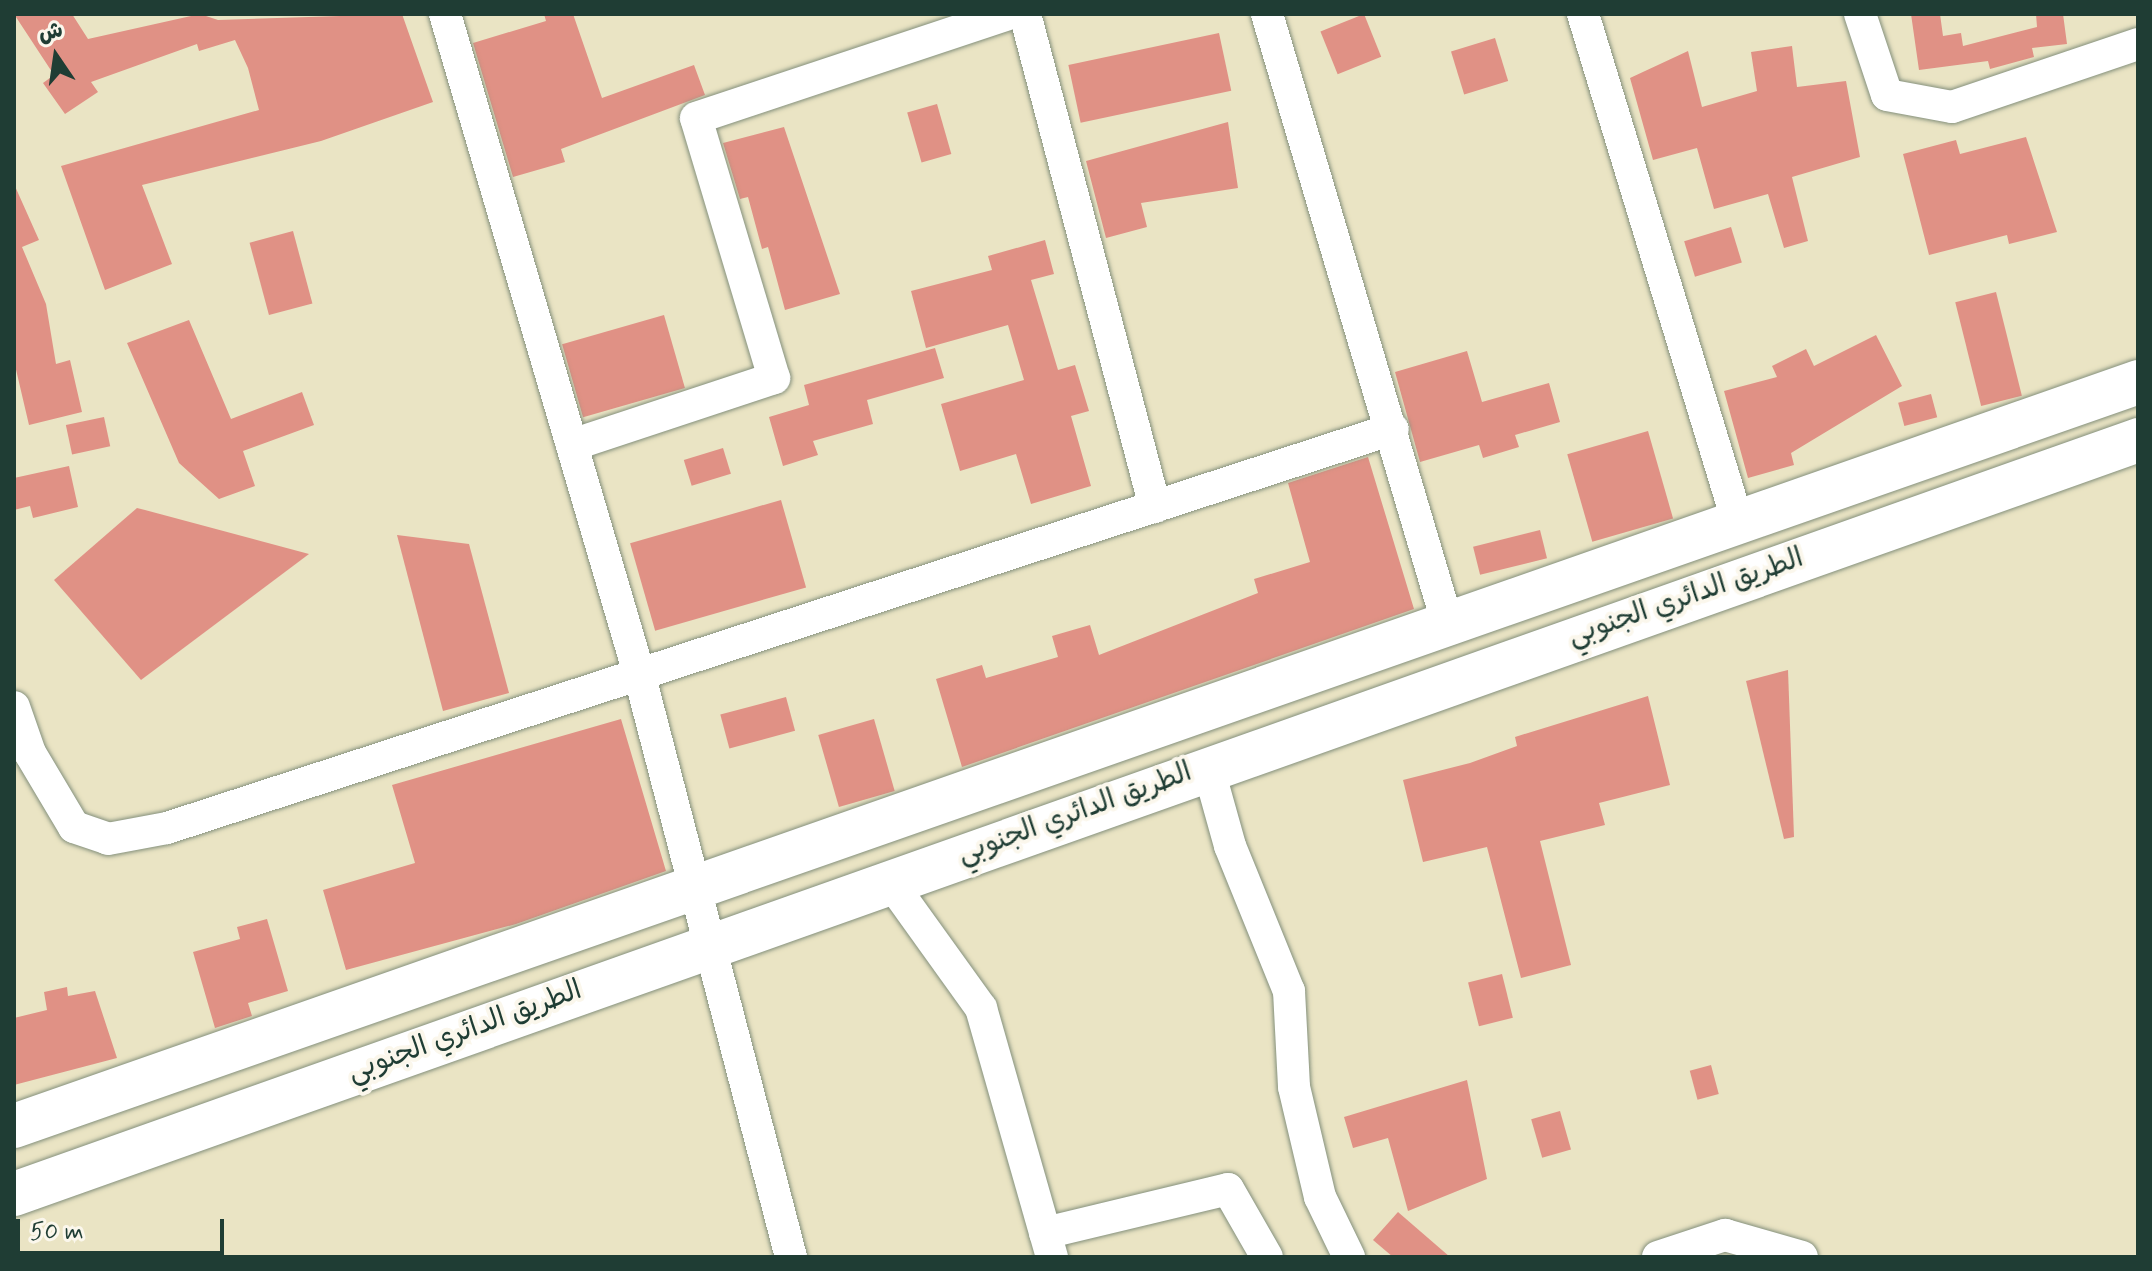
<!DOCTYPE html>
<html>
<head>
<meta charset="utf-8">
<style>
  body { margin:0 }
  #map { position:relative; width:2152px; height:1271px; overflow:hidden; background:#eae4c4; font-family:Mynerve,"Playpen Sans Arabic",sans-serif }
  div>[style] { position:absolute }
  .building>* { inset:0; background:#e09185; transform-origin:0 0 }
  .roads { filter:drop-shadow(0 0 2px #84907c) drop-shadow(0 0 2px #84907c) }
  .street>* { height:32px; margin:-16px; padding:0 16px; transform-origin:16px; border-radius:16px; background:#fff }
  .primary>* { height:44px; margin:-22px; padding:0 22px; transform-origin:22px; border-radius:22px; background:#fff }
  span { translate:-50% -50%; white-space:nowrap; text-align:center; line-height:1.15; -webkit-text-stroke:8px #fbf7ec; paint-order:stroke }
  .street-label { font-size:28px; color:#1f3d34 }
  .frame { position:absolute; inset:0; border:16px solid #1f3d34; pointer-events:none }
  .north { position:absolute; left:16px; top:16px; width:80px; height:80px; -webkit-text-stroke:6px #fbf7ec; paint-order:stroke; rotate:347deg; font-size:22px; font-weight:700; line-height:32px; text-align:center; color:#1f3d34 }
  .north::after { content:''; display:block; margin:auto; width:28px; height:36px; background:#1f3d34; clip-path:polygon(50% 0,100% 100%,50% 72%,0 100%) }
  .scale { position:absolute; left:16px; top:1219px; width:208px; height:36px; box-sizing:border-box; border:4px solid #1f3d34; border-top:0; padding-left:10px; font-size:24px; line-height:28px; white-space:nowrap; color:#1f3d34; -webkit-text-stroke:6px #fbf7ec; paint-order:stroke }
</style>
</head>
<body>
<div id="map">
  <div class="building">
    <div style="clip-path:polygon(14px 14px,72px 14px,88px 39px,200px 14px,218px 20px,402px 14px,433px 102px,321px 141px,142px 185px,172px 264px,105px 290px,61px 166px,259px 110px,248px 68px,235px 40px,199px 51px,197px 44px,91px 82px,98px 92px,65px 114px,43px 83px,54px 75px)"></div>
    <div style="clip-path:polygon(544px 14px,573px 14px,602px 98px,694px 65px,705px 95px,561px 149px,565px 162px,513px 177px,473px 43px,546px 21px)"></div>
    <div style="left:1364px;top:14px;width:46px;height:47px;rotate:68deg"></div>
    <div style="clip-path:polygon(1911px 14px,1940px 14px,1943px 36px,1961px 33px,1963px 46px,2037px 27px,2036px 14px,2063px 14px,2067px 44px,2032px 48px,2034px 57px,1990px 69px,1988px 61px,1919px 70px)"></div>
    <div style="left:1219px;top:33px;width:59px;height:154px;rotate:78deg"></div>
    <div style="left:1495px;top:38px;width:45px;height:46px;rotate:73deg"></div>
    <div style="clip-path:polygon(1792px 46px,1797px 87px,1846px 81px,1860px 157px,1792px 177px,1808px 241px,1784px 248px,1768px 194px,1714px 209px,1697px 148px,1653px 160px,1630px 78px,1688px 51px,1702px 107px,1757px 91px,1751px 52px)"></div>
    <div style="left:937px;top:104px;width:52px;height:31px;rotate:74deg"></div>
    <div style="clip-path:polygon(1228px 122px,1238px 188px,1141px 203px,1147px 227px,1106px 238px,1086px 161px)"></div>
    <div style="clip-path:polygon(784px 127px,840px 294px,785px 310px,768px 247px,762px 249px,748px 197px,740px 199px,723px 143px)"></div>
    <div style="clip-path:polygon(2026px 137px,2057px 232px,2009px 244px,2007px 235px,1929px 255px,1903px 154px,1956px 140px,1960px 154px)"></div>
    <div style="clip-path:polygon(14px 184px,39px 240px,22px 247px,46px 304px,56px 364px,70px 360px,82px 412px,29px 425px,14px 361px)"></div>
    <div style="left:1731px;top:227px;width:37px;height:49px;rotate:73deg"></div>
    <div style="left:293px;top:231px;width:75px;height:45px;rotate:75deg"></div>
    <div style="clip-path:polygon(1045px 240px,1054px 274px,1031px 280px,1058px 370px,1075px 365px,1089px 411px,1071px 416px,1091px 486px,1031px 504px,1016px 454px,960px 471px,941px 404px,1024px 380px,1008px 325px,926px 348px,911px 291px,992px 270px,988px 256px)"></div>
    <div style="left:1996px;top:292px;width:107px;height:42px;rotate:76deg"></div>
    <div style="left:664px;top:315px;width:76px;height:106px;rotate:74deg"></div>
    <div style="clip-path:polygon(189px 320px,231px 419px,302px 392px,314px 425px,243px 451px,255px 486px,219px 499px,179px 463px,127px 343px)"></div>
    <div style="clip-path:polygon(1876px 335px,1902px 386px,1791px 453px,1794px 465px,1748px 478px,1724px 391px,1777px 377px,1772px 366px,1806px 349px,1814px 366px)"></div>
    <div style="clip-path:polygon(935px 348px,944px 378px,867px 400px,873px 424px,813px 441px,818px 455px,783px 466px,769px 417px,809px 405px,804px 385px)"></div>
    <div style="clip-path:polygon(1467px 351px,1482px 402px,1549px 383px,1560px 422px,1515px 435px,1519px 447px,1483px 458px,1479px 445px,1420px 462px,1395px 372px)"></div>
    <div style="left:1931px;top:394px;width:24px;height:34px;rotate:75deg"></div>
    <div style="left:104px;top:417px;width:30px;height:39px;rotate:78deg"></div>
    <div style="left:1648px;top:431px;width:91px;height:84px;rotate:74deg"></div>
    <div style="left:723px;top:448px;width:27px;height:41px;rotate:73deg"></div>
    <div style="clip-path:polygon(1368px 457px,1414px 609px,962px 767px,936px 679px,982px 665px,986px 678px,1058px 657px,1052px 636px,1090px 625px,1099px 655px,1258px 593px,1254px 579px,1310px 562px,1288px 483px)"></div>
    <div style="clip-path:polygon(69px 466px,78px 507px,33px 518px,30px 506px,14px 510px,14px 478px)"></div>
    <div style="left:781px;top:500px;width:91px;height:157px;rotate:74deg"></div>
    <div style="clip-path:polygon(137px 508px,145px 510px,309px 554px,141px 680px,54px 580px)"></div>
    <div style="left:1540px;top:530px;width:29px;height:69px;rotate:76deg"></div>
    <div style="clip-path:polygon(397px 535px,469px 544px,509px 693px,443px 711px)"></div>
    <div style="clip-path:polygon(1788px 670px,1794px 837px,1784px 839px,1746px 681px)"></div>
    <div style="clip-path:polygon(1648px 696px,1670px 785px,1599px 803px,1605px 825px,1540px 841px,1571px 965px,1521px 978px,1487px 847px,1423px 862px,1403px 780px,1470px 763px,1517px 746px,1515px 737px)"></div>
    <div style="left:786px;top:697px;width:35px;height:68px;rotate:75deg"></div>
    <div style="clip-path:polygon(621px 719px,666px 871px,516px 924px,346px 970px,323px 890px,415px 863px,392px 785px)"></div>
    <div style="left:874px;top:719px;width:75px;height:58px;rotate:74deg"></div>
    <div style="clip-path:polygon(267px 919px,288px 991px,248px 1003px,252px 1016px,215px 1028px,193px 952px,240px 939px,237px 927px)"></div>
    <div style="left:1502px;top:974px;width:45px;height:35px;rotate:76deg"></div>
    <div style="clip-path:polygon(67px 987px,68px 996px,95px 991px,117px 1058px,14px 1085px,14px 1018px,47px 1010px,44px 992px)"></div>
    <div style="left:1711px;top:1065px;width:30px;height:22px;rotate:75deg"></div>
    <div style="clip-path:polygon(1467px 1080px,1487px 1179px,1408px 1211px,1388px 1138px,1353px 1148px,1344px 1117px)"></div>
    <div style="left:1560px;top:1111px;width:40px;height:30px;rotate:74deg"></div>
    <div style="clip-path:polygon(1398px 1212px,1450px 1257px,1393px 1257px,1373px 1240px)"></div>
  </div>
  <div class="roads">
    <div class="street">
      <div style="left:445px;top:14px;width:691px;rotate:73.61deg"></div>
      <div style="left:640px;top:677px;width:599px;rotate:75.41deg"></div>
      <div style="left:1025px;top:14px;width:510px;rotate:75.23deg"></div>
      <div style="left:1267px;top:14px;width:637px;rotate:73.5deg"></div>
      <div style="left:1583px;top:14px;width:532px;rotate:73.06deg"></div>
      <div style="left:1860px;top:14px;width:85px;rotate:71.6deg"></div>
      <div style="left:1887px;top:95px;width:66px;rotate:10.5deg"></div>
      <div style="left:1952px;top:107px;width:196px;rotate:-18.7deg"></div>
      <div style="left:572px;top:445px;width:213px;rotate:-18.3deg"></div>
      <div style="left:774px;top:378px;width:271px;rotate:-106.7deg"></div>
      <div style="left:696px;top:118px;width:329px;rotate:-18.4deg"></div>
      <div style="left:14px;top:707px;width:49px;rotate:70.8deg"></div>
      <div style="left:30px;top:753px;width:86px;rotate:59.3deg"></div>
      <div style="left:74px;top:827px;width:36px;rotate:19deg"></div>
      <div style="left:108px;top:839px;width:60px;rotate:-10.6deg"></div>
      <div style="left:167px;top:828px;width:1289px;rotate:-18.03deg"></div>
      <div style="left:1208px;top:767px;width:82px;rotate:74.4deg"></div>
      <div style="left:1230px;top:846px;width:157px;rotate:67.9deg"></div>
      <div style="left:1289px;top:991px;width:96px;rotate:87deg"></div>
      <div style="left:1294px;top:1087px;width:113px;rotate:76.7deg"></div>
      <div style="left:1320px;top:1197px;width:67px;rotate:64.2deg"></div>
      <div style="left:889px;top:880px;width:158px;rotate:54.3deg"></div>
      <div style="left:981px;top:1008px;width:259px;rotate:74.1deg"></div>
      <div style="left:1045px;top:1233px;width:188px;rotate:-13.5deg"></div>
      <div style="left:1228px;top:1189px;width:78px;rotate:60.2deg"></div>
      <div style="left:1658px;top:1257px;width:71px;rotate:-18.2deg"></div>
      <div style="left:1725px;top:1235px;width:80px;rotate:15.9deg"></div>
    </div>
    <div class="primary">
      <div style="left:14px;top:1126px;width:2251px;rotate:-19.3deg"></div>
      <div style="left:14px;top:1194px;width:2254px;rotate:-19.54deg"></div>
    </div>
  </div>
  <div class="street-label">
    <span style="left:1686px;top:598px;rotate:-19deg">الطريق الدائري الجنوبي</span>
    <span style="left:1075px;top:814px;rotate:-20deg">الطريق الدائري الجنوبي</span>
    <span style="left:465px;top:1032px;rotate:-20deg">الطريق الدائري الجنوبي</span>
  </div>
  <div class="frame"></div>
  <div class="north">ش</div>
  <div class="scale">50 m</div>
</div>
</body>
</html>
